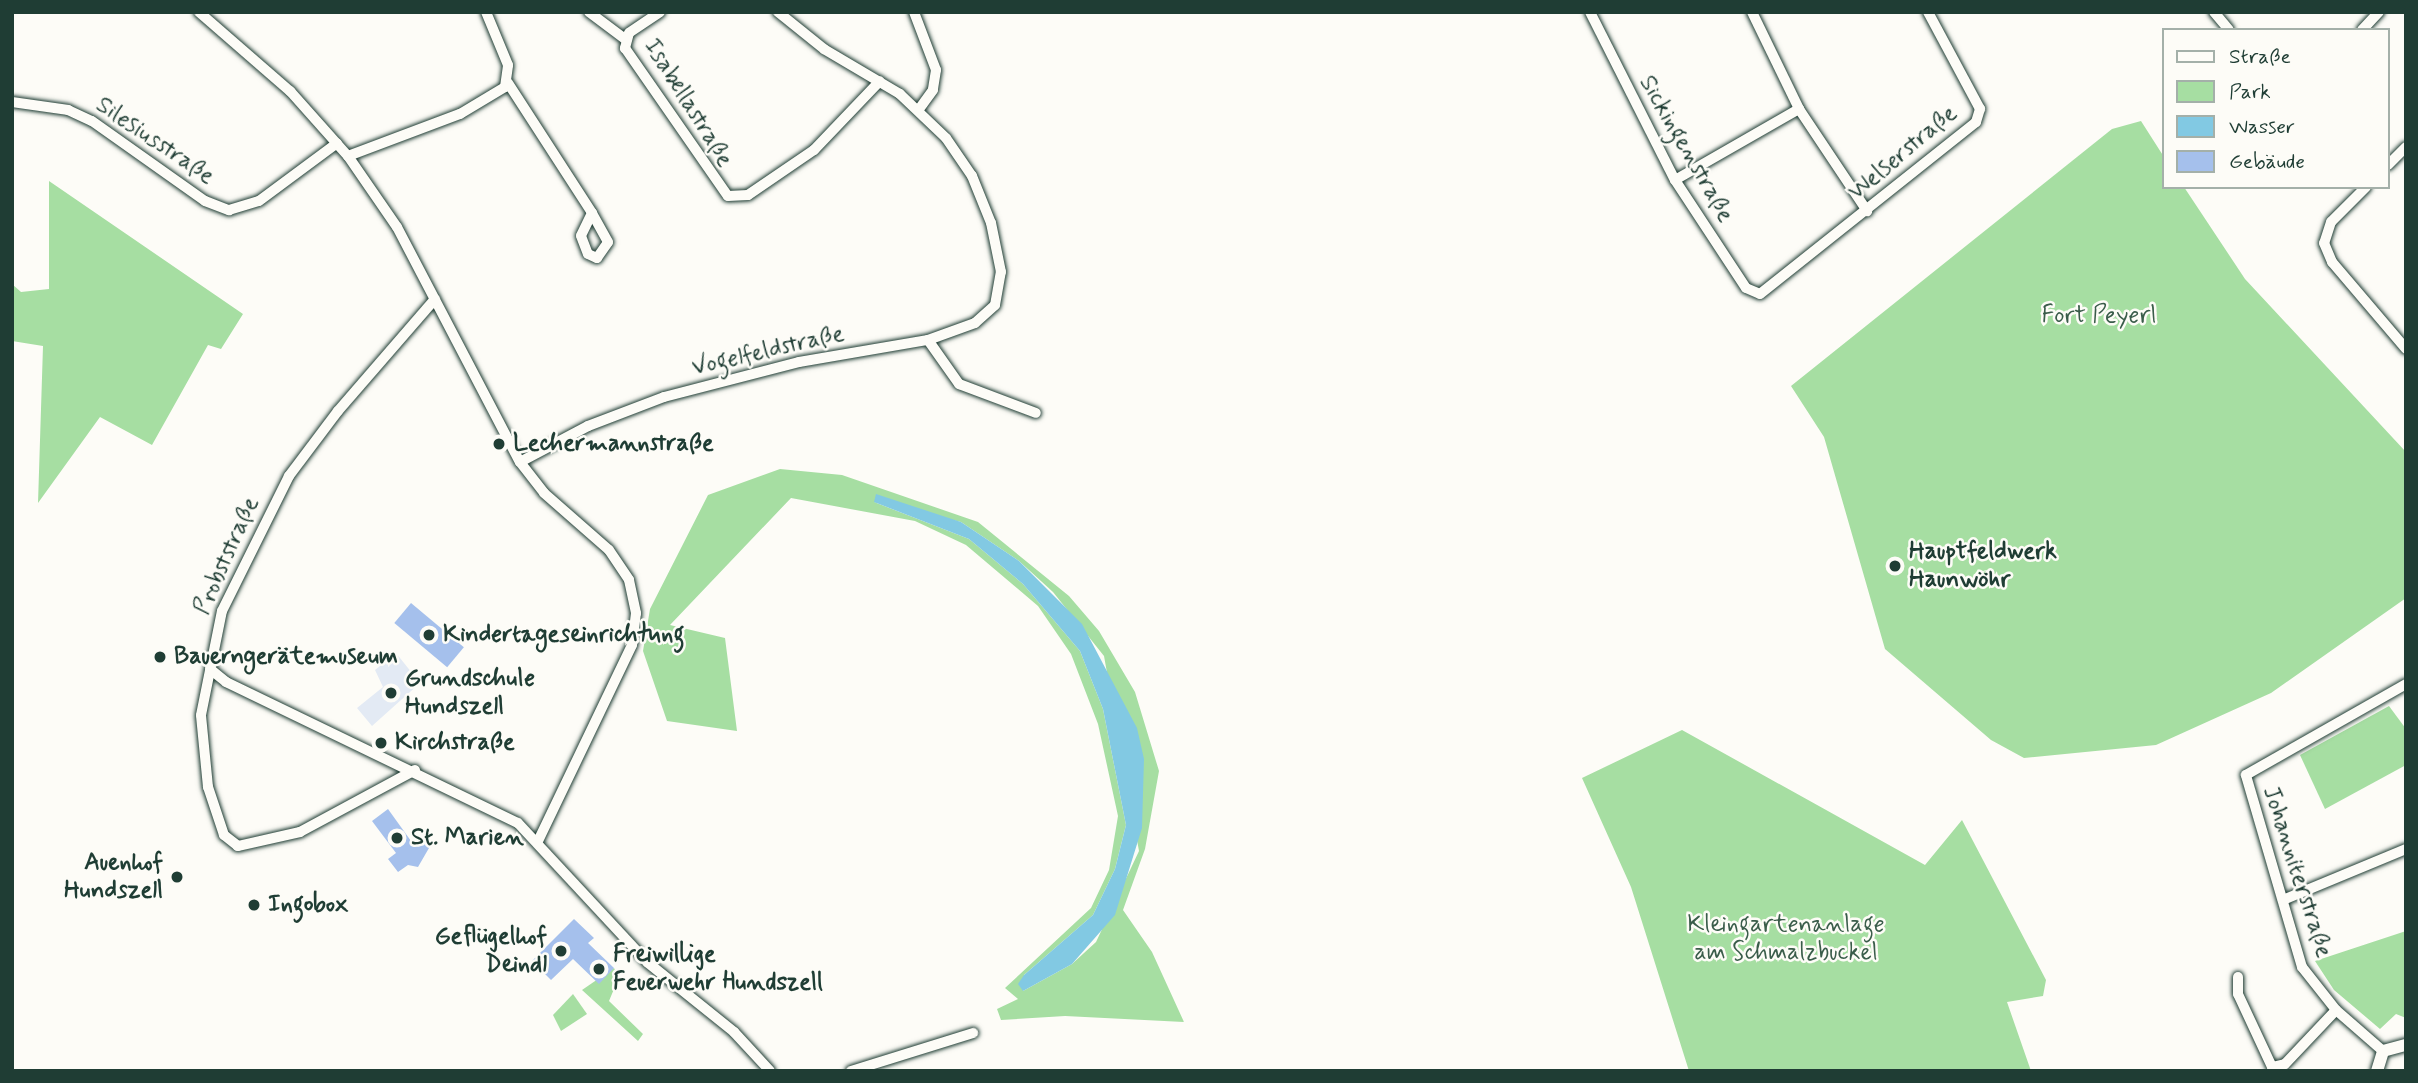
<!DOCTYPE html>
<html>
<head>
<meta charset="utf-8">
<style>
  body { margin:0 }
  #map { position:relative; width:2418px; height:1083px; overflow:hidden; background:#fdfcf7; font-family:Mynerve,sans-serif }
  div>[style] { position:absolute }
  .built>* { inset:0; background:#e3eaf4 }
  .green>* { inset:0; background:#a6dea2 }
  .water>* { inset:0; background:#82c9e3 }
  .building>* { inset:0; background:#a5c0ec; transform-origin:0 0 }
  .roads { filter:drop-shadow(0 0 2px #1f3d34) drop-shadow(0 0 2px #1f3d34) }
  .minor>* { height:10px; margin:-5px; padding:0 5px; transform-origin:5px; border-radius:5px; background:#fdfcf7 }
  .tertiary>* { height:12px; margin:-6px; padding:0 6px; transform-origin:6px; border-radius:6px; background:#fdfcf7 }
  .dots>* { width:19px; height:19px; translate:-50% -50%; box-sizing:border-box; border:4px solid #fdfcf7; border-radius:50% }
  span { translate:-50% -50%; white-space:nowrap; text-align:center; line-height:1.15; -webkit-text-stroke:5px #fdfcf7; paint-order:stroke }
  .street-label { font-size:24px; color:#1f3d34 }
  .park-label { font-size:24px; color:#3a5d4a }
  .poi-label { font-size:24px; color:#1f3d34; font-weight:700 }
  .left { translate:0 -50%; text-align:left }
  .right { translate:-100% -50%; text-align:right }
  .frame { position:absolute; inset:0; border:14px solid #1f3d34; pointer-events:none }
  .legend { position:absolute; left:2162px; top:28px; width:228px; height:161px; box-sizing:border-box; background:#fdfcf7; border:2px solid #a4b0a9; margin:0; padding:9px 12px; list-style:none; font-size:21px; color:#1f3d34 }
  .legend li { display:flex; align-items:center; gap:14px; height:35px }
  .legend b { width:35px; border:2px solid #a4b0a9 }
</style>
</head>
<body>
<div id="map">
  <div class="built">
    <div style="clip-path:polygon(396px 653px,420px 683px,372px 726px,357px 708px,383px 687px,375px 670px)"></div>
  </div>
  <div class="green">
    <div style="clip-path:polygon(2141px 121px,2164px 157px,2164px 187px,2184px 187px,2245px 279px,2406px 452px,2406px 598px,2271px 693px,2156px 745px,2024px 758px,1991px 740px,1885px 649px,1824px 437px,1791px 386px,2112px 129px)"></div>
    <div style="clip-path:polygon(49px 181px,243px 314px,221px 349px,208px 345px,152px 445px,100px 417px,38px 503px,43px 346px,12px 341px,12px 284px,21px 292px,49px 289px)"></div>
    <div style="clip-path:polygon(evenodd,780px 469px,842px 475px,978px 522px,1069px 596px,1099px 631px,1135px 692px,1159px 771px,1145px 849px,1123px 910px,1152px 952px,1184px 1022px,1065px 1016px,1001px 1020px,997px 1009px,1018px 999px,1005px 988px,1091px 908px,1109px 870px,1118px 816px,1098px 724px,1071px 654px,1038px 606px,966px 545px,915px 521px,791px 498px,670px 625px,725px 638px,737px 731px,667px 721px,643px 651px,650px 609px,708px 495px,780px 469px,874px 502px,961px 522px,1019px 561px,1053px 592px,1104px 656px,1139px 851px,1096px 942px,1072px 964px,1023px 991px,1024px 975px,1093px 915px,1115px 869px,1126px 825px,1103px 709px,1080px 651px,1023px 584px,969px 539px,874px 502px)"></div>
    <div style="clip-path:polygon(2389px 706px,2406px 729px,2406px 765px,2325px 809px,2300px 755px)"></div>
    <div style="clip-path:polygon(1682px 730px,1925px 865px,1962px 820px,2046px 980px,2043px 996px,2007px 1002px,2031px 1071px,1689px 1071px,1631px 887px,1582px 778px)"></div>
    <div style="clip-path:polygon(2406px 931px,2406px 1018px,2396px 1014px,2380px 1029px,2334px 990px,2315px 961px)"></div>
    <div style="clip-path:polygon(614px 968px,619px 977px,609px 1001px,643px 1034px,638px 1041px,582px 990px)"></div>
    <div style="clip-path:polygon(573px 994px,587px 1014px,561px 1031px,553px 1015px)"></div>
  </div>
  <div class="water">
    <div style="clip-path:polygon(876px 494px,961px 522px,1019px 561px,1082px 624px,1137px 728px,1144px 759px,1142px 828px,1115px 915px,1072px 964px,1023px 991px,1018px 984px,1024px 975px,1093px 915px,1115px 869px,1126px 825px,1103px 709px,1080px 651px,1023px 584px,969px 539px,874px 502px)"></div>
  </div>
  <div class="building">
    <div style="left:411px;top:603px;width:69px;height:26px;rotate:40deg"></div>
    <div style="clip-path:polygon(388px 809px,411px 841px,419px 835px,429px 848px,418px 867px,408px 865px,398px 872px,388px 859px,396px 853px,372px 821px)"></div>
    <div style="clip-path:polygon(574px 919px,594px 938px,588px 943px,614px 968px,599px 984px,573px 959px,551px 980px,532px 961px)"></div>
  </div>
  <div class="roads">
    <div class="minor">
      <div style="left:199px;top:12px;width:121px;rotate:41deg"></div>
      <div style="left:290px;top:91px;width:87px;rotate:48.3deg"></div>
      <div style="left:348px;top:156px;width:86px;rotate:55.4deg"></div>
      <div style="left:397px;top:227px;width:265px;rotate:62.4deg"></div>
      <div style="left:520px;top:462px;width:39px;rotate:52deg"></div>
      <div style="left:544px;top:493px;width:86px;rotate:41.2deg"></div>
      <div style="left:609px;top:550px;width:36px;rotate:56deg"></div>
      <div style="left:629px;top:580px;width:34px;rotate:78deg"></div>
      <div style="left:636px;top:613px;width:32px;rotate:97deg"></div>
      <div style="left:632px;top:645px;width:217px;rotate:115.6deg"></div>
      <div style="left:589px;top:12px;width:45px;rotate:36.9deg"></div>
      <div style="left:660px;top:12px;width:37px;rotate:146deg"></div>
      <div style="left:629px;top:33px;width:16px;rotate:105deg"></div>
      <div style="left:625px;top:48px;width:180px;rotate:55.2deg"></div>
      <div style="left:728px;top:196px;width:20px;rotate:-3deg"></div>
      <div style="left:748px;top:195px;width:80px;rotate:-34.3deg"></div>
      <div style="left:814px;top:150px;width:95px;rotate:-46.3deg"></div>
      <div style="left:914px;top:12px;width:62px;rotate:69.2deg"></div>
      <div style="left:936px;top:70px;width:20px;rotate:99deg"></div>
      <div style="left:933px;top:90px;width:24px;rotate:126deg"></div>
      <div style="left:1590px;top:12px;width:188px;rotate:63.2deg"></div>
      <div style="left:1675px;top:180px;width:129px;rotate:56.7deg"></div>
      <div style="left:1746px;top:288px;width:15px;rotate:23deg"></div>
      <div style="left:1760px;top:294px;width:276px;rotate:-38.5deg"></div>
      <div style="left:1976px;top:122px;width:14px;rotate:-73deg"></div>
      <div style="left:1980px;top:109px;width:110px;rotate:-118.2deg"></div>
      <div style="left:1752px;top:12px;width:108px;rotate:64.1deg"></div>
      <div style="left:1799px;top:109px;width:123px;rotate:56.3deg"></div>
      <div style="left:2214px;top:12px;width:23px;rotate:50deg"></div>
      <div style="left:2362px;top:30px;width:25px;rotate:-47deg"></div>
      <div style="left:508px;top:83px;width:155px;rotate:57.1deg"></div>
      <div style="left:592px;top:213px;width:25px;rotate:116deg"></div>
      <div style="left:581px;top:236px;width:19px;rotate:69deg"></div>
      <div style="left:588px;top:254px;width:10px;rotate:24deg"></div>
      <div style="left:597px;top:258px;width:19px;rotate:-55deg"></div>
      <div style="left:608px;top:242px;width:33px;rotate:-119deg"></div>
      <div style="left:12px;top:102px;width:57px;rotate:8.1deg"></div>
      <div style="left:68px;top:110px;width:26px;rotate:25deg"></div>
      <div style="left:92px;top:121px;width:138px;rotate:35.3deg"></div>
      <div style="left:205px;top:201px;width:26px;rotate:21deg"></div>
      <div style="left:229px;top:210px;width:31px;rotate:-17deg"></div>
      <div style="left:259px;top:201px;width:97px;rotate:-36.6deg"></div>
      <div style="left:348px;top:156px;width:120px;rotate:-20.6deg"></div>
      <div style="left:460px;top:114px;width:52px;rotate:-31deg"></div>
      <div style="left:505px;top:87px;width:22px;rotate:-82deg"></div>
      <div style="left:508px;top:65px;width:57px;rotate:-112.5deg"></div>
      <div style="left:2388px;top:165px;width:25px;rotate:-45deg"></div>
      <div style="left:1675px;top:180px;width:143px;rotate:-29.8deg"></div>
      <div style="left:2366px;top:187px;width:49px;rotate:135deg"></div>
      <div style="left:2331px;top:222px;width:22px;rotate:108deg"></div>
      <div style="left:2324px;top:243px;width:21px;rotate:67deg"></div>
      <div style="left:2332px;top:262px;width:114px;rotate:49.6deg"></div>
      <div style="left:928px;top:340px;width:54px;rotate:54.8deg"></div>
      <div style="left:959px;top:384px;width:82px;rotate:20.6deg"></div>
      <div style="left:520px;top:462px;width:77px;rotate:-27.9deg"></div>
      <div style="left:588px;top:426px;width:81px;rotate:-20.9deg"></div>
      <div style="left:664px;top:397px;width:139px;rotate:-14.5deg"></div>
      <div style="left:799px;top:362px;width:131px;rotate:-9.7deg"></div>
      <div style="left:928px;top:340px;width:50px;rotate:-19.9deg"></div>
      <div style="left:975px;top:323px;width:27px;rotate:-42deg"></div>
      <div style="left:995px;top:305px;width:34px;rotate:-80deg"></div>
      <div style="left:1001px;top:272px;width:50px;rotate:-101.5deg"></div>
      <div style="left:991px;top:223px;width:51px;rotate:-112deg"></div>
      <div style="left:972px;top:176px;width:46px;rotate:-124.4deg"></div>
      <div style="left:946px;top:138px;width:64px;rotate:-136.3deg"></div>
      <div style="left:900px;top:94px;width:88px;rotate:-149.4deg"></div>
      <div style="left:824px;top:49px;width:59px;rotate:-141.2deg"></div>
      <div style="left:210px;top:669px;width:21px;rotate:39deg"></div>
      <div style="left:226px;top:682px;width:324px;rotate:25.8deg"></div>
      <div style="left:518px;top:823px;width:190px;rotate:47.1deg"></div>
      <div style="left:647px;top:962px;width:112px;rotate:38.8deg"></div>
      <div style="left:734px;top:1032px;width:53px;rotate:47.3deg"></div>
      <div style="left:415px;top:770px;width:131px;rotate:151.7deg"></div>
      <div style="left:300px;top:832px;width:64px;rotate:167.3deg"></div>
      <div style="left:238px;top:846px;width:18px;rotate:-142deg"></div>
      <div style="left:224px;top:835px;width:51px;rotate:-108.4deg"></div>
      <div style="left:208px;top:787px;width:72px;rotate:-95.6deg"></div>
      <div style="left:201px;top:715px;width:106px;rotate:-78.6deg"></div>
      <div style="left:222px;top:611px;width:151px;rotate:-63.6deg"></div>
      <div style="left:289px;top:476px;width:81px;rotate:-53deg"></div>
      <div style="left:338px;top:411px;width:148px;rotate:-49.1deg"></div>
      <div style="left:2283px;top:900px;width:133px;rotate:-22.5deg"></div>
      <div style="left:2238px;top:977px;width:17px;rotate:90deg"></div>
      <div style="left:2238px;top:994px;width:81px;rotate:65deg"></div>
      <div style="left:2272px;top:1067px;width:13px;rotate:-13deg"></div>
      <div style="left:2285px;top:1064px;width:74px;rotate:-46.6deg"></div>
      <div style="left:2383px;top:1051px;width:62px;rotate:-138.9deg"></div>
      <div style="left:2336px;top:1010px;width:55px;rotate:-128.3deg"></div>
      <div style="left:2302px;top:967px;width:200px;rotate:-106.3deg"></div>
      <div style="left:2246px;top:775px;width:184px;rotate:-29.6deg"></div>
      <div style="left:851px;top:1071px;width:128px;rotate:-17.3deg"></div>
    </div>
    <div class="tertiary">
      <div style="left:2377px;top:1071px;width:21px;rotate:-73deg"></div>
      <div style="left:2383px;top:1051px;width:24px;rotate:-15deg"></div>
    </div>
  </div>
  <div class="dots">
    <div style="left:499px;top:444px;background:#1f3d34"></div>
    <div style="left:1895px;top:566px;background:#1f3d34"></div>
    <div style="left:429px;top:635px;background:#1f3d34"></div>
    <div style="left:160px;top:657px;background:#1f3d34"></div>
    <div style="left:391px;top:693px;background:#1f3d34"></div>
    <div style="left:381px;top:743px;background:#1f3d34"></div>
    <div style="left:397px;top:838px;background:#1f3d34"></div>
    <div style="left:177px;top:877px;background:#1f3d34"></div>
    <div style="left:254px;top:905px;background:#1f3d34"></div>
    <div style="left:561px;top:951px;background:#1f3d34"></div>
    <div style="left:599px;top:969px;background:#1f3d34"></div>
  </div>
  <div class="street-label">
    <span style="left:688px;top:103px;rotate:58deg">Isabellastraße</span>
    <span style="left:155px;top:141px;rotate:34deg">Silesiusstraße</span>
    <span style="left:1686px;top:149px;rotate:60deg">Sickingenstraße</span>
    <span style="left:1903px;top:153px;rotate:-40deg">Welserstraße</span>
    <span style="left:768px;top:351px;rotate:-13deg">Vogelfeldstraße</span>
    <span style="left:227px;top:556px;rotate:-66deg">Probststraße</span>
    <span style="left:2297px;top:872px;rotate:72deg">Johanniterstraße</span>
  </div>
  <div class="park-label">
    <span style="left:2099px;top:316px">Fort Peyerl</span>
    <span style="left:1786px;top:939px">Kleingartenanlage<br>am Schmalzbuckel</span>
  </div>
  <div class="poi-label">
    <span class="left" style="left:513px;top:444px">Lechermannstraße</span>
    <span class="left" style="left:1909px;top:566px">Hauptfeldwerk<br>Haunwöhr</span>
    <span class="left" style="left:443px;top:635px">Kindertageseinrichtung</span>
    <span class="left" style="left:174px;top:657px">Bauerngerätemuseum</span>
    <span class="left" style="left:405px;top:693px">Grundschule<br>Hundszell</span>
    <span class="left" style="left:395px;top:743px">Kirchstraße</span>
    <span class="left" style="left:411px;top:838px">St. Marien</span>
    <span class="right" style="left:163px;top:877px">Auenhof<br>Hundszell</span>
    <span class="left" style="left:268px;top:905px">Ingobox</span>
    <span class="right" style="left:547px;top:951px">Geflügelhof<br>Deindl</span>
    <span class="left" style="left:613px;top:969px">Freiwillige<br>Feuerwehr Hundszell</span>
  </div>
  <div class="frame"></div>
  <ul class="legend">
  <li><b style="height:9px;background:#fdfcf7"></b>Straße</li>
  <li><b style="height:19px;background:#a6dea2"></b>Park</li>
  <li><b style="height:19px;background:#82c9e3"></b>Wasser</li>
  <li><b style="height:19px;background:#a5c0ec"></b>Gebäude</li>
  </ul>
</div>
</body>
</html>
